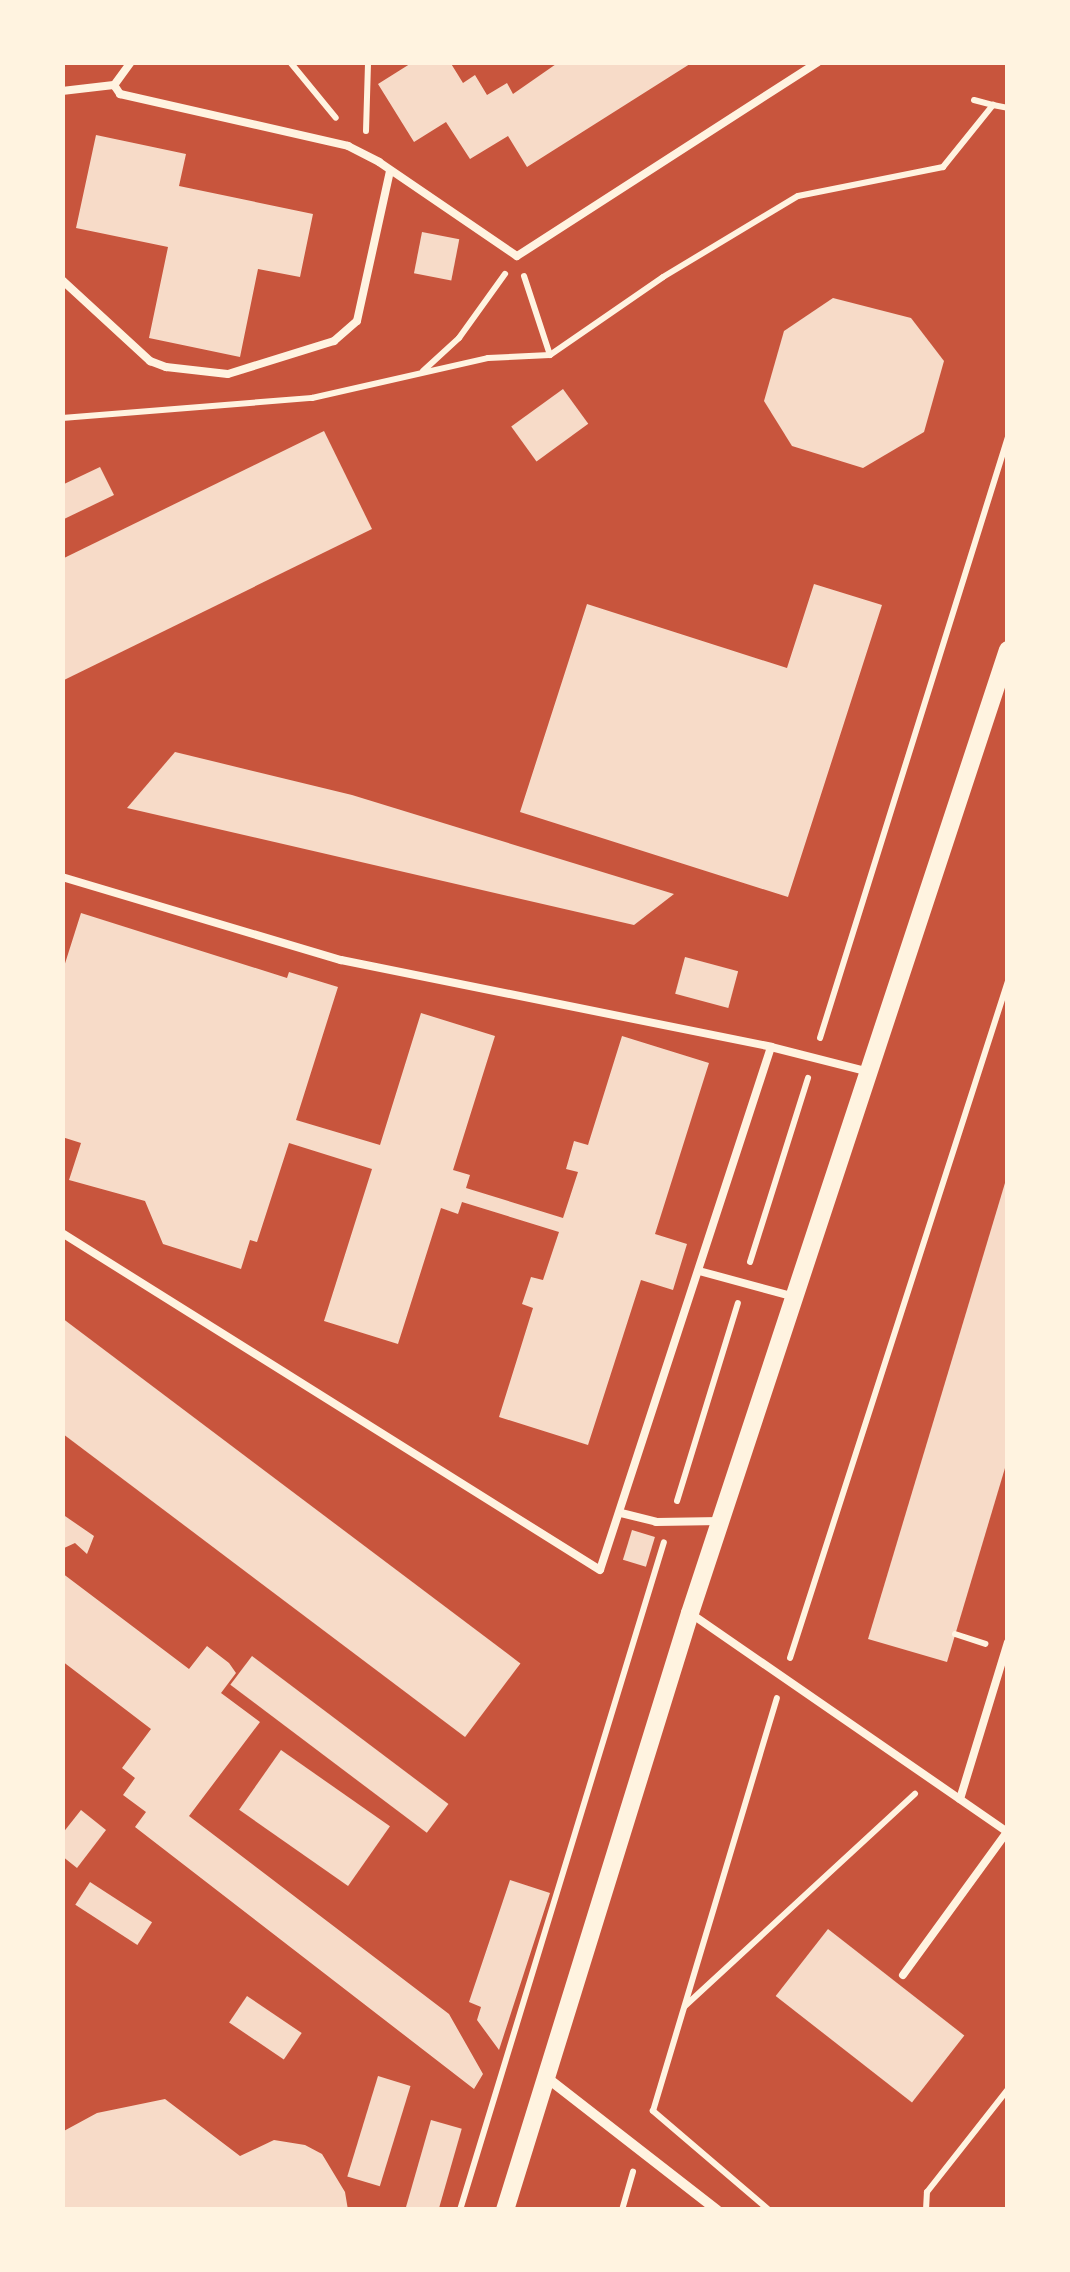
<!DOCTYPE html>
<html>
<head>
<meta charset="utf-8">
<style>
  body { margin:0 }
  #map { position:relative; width:1070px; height:2272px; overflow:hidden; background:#c8553d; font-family:"Source Sans 3",sans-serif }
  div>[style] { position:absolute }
  .building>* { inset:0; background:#f7dbc8; transform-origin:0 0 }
  .path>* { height:6px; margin:-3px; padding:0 3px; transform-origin:3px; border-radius:3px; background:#fff3e0 }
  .service>* { height:8px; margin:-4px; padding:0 4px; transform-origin:4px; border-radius:4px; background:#fff3e0 }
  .minor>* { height:10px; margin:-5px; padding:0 5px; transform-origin:5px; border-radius:5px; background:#fff3e0 }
  .tertiary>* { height:18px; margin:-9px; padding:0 9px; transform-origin:9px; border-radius:9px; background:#fff3e0 }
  span { translate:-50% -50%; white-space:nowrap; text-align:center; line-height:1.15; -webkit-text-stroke:8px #fff3e0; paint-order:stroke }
  .frame { position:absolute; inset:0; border:65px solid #fff3e0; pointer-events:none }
</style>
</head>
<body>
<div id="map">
  <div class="building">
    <div style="clip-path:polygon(413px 62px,450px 62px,463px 83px,475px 75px,487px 95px,507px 83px,513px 94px,559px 62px,693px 62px,527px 167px,508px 136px,470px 159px,446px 122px,414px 142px,378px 84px)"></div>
    <div style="clip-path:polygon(96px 135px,186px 154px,179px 186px,313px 214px,300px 277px,258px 269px,240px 357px,149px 338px,168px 247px,76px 228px)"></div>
    <div style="left:422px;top:232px;width:38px;height:42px;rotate:11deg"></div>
    <div style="clip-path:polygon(833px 298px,911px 318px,944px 361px,924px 432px,863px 468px,792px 446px,764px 401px,784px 331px)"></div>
    <div style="left:563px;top:389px;width:43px;height:64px;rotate:54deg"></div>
    <div style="clip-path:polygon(324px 431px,372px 529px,62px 681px,62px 559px)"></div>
    <div style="clip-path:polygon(100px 467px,114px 495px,62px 520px,62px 485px)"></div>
    <div style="clip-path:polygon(814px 584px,882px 605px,788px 897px,520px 812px,587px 604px,787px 668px)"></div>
    <div style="clip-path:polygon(175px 752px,352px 795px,674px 894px,634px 925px,127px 808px)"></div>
    <div style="clip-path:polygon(81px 913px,287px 978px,289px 972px,338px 987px,296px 1120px,380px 1145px,421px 1013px,495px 1036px,453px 1170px,470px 1175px,466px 1188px,563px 1218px,578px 1172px,566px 1169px,574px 1141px,588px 1145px,622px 1036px,709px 1063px,655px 1234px,687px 1244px,673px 1290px,641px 1280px,588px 1445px,499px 1417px,533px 1308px,522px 1304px,531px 1277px,543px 1280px,559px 1232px,462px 1202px,458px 1214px,441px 1208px,398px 1344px,324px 1321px,372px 1169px,289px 1143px,257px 1242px,250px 1240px,241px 1269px,163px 1244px,145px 1201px,69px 1180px,81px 1143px,62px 1137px,62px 973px)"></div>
    <div style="left:685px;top:957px;width:55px;height:38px;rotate:15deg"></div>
    <div style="clip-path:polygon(1008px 1173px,1008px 1458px,947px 1662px,868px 1639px)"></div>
    <div style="left:62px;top:1318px;width:574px;height:92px;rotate:37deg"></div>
    <div style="clip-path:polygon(62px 1514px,94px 1536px,87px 1554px,75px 1543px,62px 1549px)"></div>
    <div style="left:632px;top:1530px;width:24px;height:31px;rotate:17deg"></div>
    <div style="clip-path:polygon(62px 1573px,189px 1669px,207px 1646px,229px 1663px,236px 1673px,221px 1693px,260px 1722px,189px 1816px,449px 2014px,483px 2074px,474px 2089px,135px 1827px,146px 1812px,123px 1795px,135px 1778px,122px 1768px,151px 1729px,62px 1661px)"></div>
    <div style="left:252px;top:1656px;width:246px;height:36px;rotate:37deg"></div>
    <div style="left:281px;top:1750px;width:133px;height:73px;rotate:35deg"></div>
    <div style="clip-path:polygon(81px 1810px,106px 1830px,77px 1868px,62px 1856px,62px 1834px)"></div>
    <div style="clip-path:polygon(510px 1880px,550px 1893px,499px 2050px,477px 2020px,481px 2007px,469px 2002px)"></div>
    <div style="left:90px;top:1882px;width:74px;height:27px;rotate:33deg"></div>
    <div style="left:828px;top:1929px;width:173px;height:85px;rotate:38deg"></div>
    <div style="left:247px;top:1996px;width:66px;height:32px;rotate:34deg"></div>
    <div style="left:378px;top:2076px;width:34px;height:105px;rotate:17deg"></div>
    <div style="clip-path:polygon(165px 2099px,240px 2156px,274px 2140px,305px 2145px,322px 2154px,345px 2192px,348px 2210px,62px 2210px,62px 2132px,97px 2113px)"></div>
    <div style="left:431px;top:2120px;width:32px;height:94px;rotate:16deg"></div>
  </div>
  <div class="path">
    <div style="left:290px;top:62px;width:72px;rotate:50.6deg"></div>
    <div style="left:974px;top:100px;width:20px;rotate:15deg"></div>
    <div style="left:366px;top:131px;width:69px;rotate:-88.3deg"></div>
    <div style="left:524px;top:276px;width:83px;rotate:71.8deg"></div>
    <div style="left:423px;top:371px;width:49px;rotate:-42.5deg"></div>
    <div style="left:459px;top:338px;width:79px;rotate:-54.3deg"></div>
    <div style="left:62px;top:418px;width:251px;rotate:-4.6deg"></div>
    <div style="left:312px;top:398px;width:180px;rotate:-12.8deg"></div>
    <div style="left:488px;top:358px;width:62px;rotate:-2.8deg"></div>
    <div style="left:550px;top:355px;width:137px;rotate:-34.6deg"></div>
    <div style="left:663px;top:277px;width:157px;rotate:-31deg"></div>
    <div style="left:798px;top:196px;width:148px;rotate:-11.3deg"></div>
    <div style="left:943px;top:167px;width:80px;rotate:-51.1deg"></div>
    <div style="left:993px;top:105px;width:15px;rotate:11deg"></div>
    <div style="left:820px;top:1038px;width:630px;rotate:-72.63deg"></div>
    <div style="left:750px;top:1262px;width:193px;rotate:-72.5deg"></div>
    <div style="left:677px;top:1501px;width:207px;rotate:-72.9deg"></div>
    <div style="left:955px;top:1634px;width:32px;rotate:18deg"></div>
    <div style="left:790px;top:1658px;width:711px;rotate:-72.15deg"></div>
    <div style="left:685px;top:2006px;width:313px;rotate:-42.7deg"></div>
    <div style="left:460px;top:2210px;width:698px;rotate:-73.02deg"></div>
    <div style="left:622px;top:2210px;width:40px;rotate:-74deg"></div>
    <div style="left:769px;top:2210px;width:153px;rotate:-139.5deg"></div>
    <div style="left:653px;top:2111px;width:431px;rotate:-73.3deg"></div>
    <div style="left:926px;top:2210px;width:18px;rotate:-87deg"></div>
    <div style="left:927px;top:2192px;width:131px;rotate:-51.8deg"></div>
  </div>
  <div class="service">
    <div style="left:131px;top:62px;width:29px;rotate:126deg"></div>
    <div style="left:114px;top:85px;width:11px;rotate:56deg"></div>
    <div style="left:120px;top:94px;width:234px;rotate:12.8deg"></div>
    <div style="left:348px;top:146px;width:35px;rotate:27deg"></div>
    <div style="left:379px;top:162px;width:167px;rotate:34.3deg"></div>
    <div style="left:517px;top:256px;width:358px;rotate:-32.8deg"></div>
    <div style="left:62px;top:91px;width:52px;rotate:-6.6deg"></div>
    <div style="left:62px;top:280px;width:120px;rotate:42.6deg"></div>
    <div style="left:150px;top:361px;width:17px;rotate:21deg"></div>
    <div style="left:166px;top:367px;width:62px;rotate:6.4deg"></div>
    <div style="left:228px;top:374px;width:111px;rotate:-17.3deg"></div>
    <div style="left:334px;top:341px;width:30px;rotate:-41deg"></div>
    <div style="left:357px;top:321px;width:154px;rotate:-77.6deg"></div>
    <div style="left:62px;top:877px;width:291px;rotate:16.6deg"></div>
    <div style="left:341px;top:960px;width:439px;rotate:11.4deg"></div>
    <div style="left:771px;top:1047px;width:550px;rotate:108.11deg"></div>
    <div style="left:600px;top:1570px;width:635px;rotate:-147.94deg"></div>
    <div style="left:771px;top:1047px;width:98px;rotate:14.2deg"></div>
    <div style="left:699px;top:1271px;width:99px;rotate:15.2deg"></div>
    <div style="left:621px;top:1513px;width:36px;rotate:14deg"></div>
    <div style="left:656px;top:1522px;width:65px;rotate:-0.9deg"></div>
    <div style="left:690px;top:1613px;width:386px;rotate:34.6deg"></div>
    <div style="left:960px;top:1799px;width:164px;rotate:-73deg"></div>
    <div style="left:903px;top:1975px;width:177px;rotate:-54deg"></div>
  </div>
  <div class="minor">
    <div style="left:546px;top:2077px;width:217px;rotate:37.9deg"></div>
  </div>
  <div class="tertiary">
    <div style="left:505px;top:2210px;width:625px;rotate:-72.78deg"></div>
    <div style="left:690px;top:1613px;width:1014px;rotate:-71.73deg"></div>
  </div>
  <div class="frame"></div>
</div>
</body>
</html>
